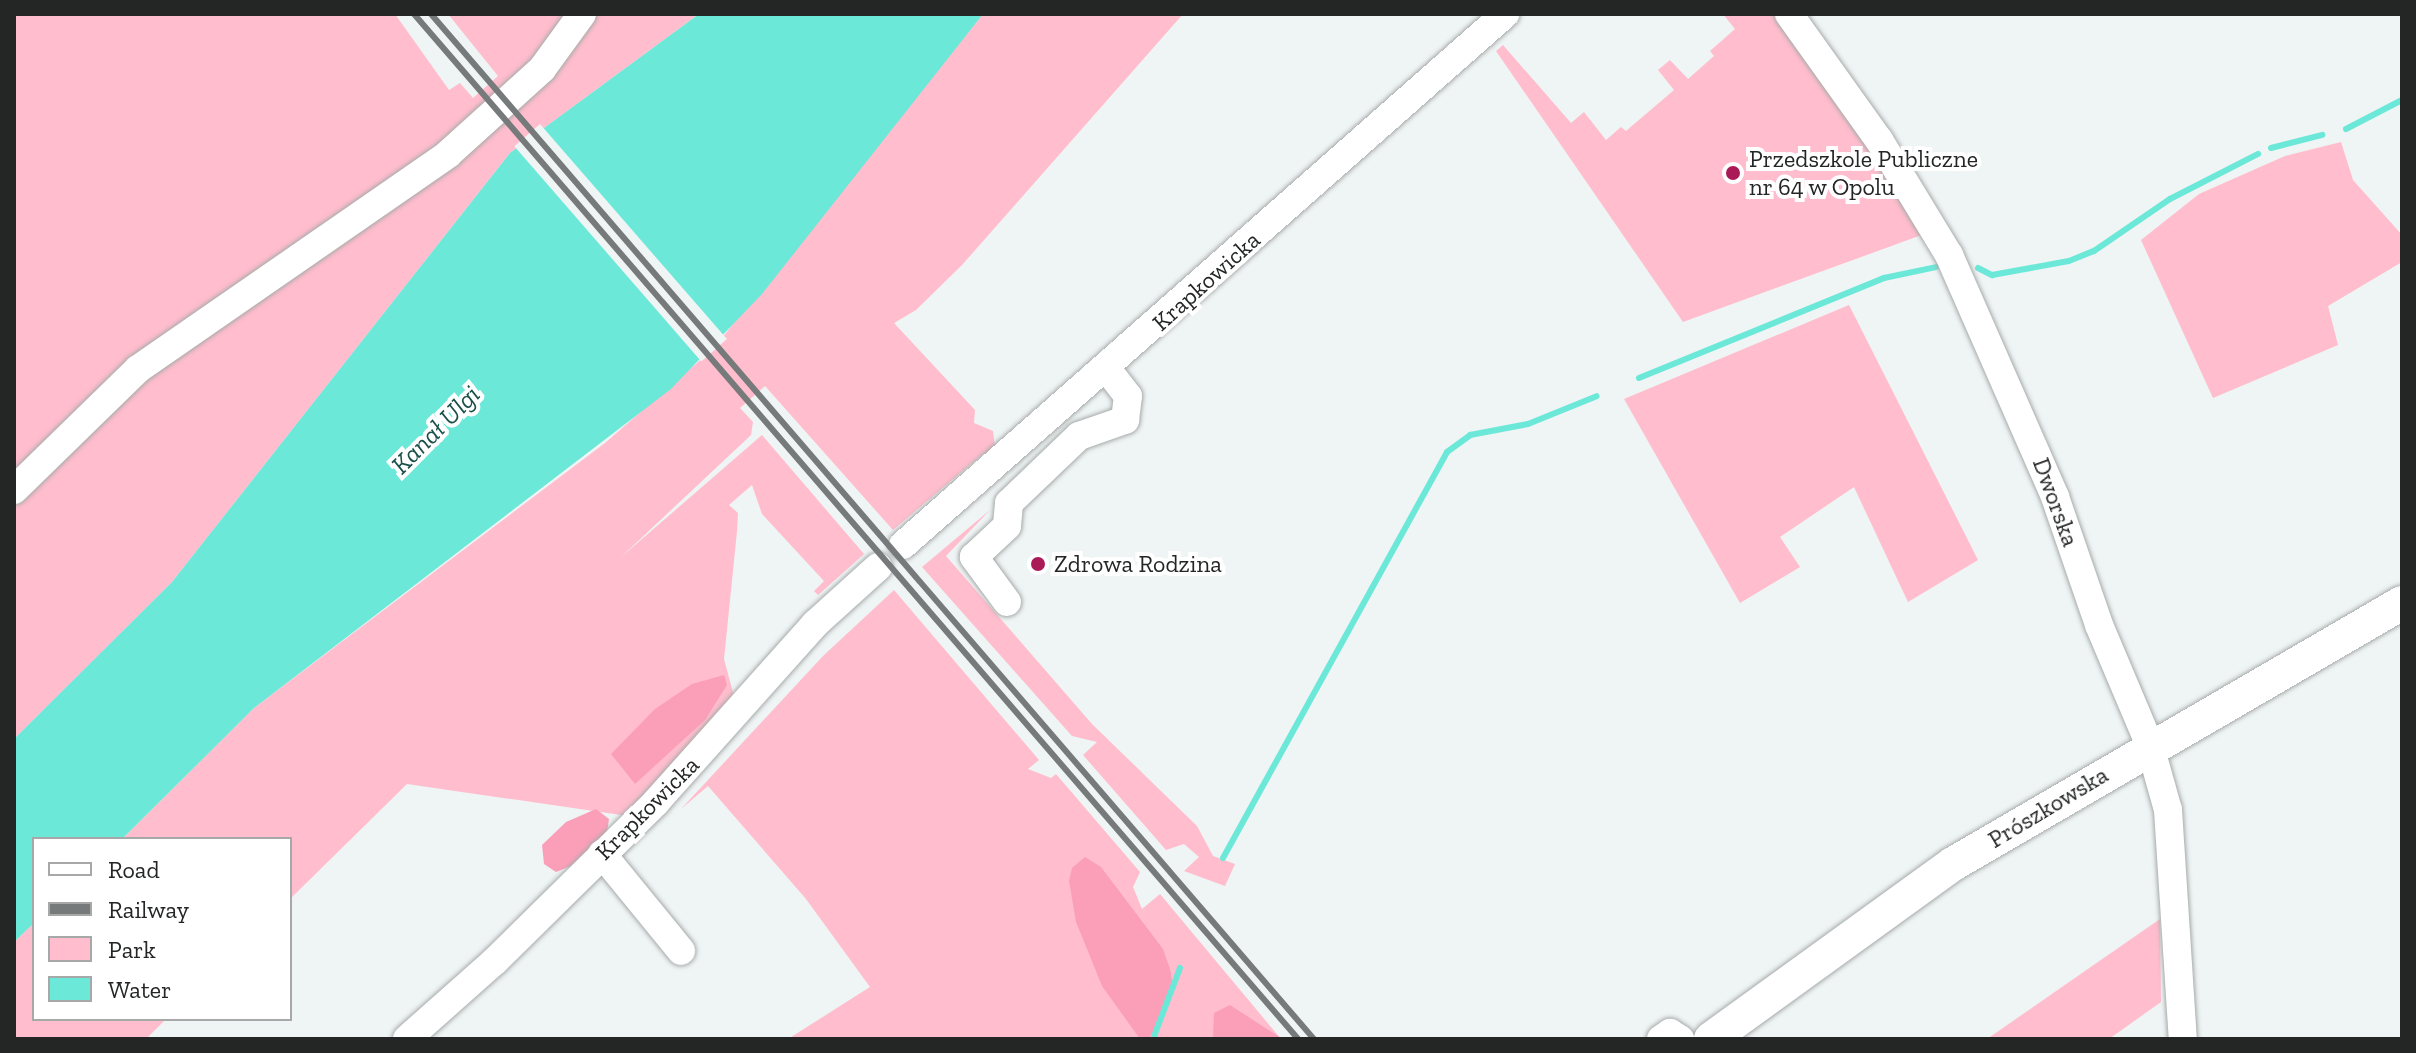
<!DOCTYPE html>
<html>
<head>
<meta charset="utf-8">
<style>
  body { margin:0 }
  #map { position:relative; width:2416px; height:1053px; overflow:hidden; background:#eff4f4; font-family:"Zilla Slab",serif }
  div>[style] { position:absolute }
  .green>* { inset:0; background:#ffbdcd }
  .forest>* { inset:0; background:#fb9fb8 }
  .water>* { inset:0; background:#6ce8d9 }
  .pier>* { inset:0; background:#eff4f4; transform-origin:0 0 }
  .stream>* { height:6px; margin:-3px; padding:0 3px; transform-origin:3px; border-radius:3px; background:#6ce8d9 }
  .roads { filter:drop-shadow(0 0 2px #a6abaa) drop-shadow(0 0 2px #a6abaa) }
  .minor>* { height:28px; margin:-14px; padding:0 14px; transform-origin:14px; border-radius:14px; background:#fff }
  .major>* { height:34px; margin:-17px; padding:0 17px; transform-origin:17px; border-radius:17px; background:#fff }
  .rail>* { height:6px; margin:-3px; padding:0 3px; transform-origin:3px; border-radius:3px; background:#777a7a }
  .dots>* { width:22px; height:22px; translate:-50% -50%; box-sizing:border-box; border:4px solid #fff; border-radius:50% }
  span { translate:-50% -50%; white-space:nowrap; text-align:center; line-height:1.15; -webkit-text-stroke:8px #fff; paint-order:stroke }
  .poi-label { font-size:24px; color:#242525 }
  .left { translate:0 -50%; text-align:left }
  .street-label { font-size:24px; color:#242525 }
  .water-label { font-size:26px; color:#1a504a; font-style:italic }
  .frame { position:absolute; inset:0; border:16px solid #242525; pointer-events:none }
  .legend { position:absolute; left:32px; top:837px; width:260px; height:184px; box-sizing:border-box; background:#fff; border:2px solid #a7a8a8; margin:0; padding:10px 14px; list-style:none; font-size:24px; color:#242525 }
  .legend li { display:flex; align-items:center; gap:16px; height:40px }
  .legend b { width:40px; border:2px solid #a7a8a8 }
</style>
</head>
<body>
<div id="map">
  <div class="green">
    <div style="clip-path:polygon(14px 14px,395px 14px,449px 90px,460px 83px,473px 98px,498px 76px,448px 14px,699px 14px,510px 153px,172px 582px,14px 739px)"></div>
    <div style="clip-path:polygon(983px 14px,1183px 14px,962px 265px,916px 310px,894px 323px,975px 410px,974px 423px,993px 431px,995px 447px,988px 457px,984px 453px,893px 530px,765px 386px,740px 408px,753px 422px,751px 435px,620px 558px,762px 435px,864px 554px,818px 595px,814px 591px,824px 581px,762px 514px,752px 485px,729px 505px,738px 513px,737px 531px,724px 659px,734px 696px,628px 816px,407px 784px,290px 899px,290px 839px,122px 839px,254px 708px,605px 443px,713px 349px)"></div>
    <div style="clip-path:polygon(1723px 14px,1774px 14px,1927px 233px,1683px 322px,1496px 51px,1503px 45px,1571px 123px,1584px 112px,1606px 140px,1621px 127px,1626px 131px,1674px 90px,1658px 70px,1670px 60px,1688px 79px,1714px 56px,1710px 51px,1735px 29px)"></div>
    <div style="clip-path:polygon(2341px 142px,2353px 180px,2402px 235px,2402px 262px,2328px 306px,2338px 345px,2213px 398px,2141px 240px,2199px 194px,2285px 156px)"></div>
    <div style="clip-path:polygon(1849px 305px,1978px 560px,1908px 602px,1854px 487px,1780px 537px,1800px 567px,1740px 603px,1624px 399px)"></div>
    <div style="clip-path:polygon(990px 510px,946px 556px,1092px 724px,1197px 826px,1213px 856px,1235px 864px,1225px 886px,1184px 871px,1199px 857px,1184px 844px,1166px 850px,1083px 755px,1097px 742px,1072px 736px,922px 567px)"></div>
    <div style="clip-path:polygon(894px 590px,1039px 760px,1028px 769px,1051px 778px,1056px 774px,1140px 872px,1133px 887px,1142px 909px,1160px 894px,1281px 1039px,788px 1039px,870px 987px,806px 899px,708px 786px,681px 809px,823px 656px)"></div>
    <div style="clip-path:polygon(2160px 919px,2161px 1002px,2109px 1039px,1987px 1039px)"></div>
    <div style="clip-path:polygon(34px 923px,34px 1019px,166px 1019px,146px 1039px,14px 1039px,14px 942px)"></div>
  </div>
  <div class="forest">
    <div style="clip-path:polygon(724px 675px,727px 685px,705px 720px,635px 784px,611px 754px,655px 709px,692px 684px)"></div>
    <div style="clip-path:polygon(596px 809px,609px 819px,607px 832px,571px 866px,556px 872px,544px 864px,542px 845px,566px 822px)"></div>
    <div style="clip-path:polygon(1085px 857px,1101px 867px,1163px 949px,1170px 969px,1174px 991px,1149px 1039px,1140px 1039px,1102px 986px,1076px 922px,1069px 881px,1072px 868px)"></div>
    <div style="clip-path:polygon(1230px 1005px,1278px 1036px,1281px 1039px,1213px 1039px,1214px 1013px)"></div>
  </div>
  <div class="water">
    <div style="clip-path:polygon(699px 14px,983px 14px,762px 294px,671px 389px,254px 708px,122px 839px,34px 839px,34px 923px,14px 942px,14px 739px,172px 582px,510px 153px)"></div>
  </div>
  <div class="pier">
    <div style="left:540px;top:124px;width:285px;height:34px;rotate:49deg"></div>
  </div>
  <div class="stream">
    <div style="left:2346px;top:129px;width:63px;rotate:-27.4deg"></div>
    <div style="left:2271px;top:148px;width:53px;rotate:-14.3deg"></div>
    <div style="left:1978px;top:268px;width:16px;rotate:27deg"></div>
    <div style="left:1992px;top:275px;width:78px;rotate:-10.3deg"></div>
    <div style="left:2069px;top:261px;width:27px;rotate:-22deg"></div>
    <div style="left:2094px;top:251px;width:92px;rotate:-34.4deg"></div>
    <div style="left:2170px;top:199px;width:99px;rotate:-27.1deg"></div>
    <div style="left:1639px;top:378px;width:265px;rotate:-22.2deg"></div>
    <div style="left:1884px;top:278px;width:53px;rotate:-11.9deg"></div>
    <div style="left:1223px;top:858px;width:464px;rotate:-61.1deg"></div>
    <div style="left:1447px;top:452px;width:29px;rotate:-36deg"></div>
    <div style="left:1470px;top:435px;width:59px;rotate:-10.7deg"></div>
    <div style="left:1528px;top:424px;width:74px;rotate:-22.1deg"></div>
    <div style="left:1153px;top:1039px;width:76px;rotate:-69.2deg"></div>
  </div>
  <div class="roads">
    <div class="minor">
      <div style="left:1789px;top:14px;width:155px;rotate:54.5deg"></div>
      <div style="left:1879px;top:140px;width:135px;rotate:58.7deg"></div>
      <div style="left:1949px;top:255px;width:264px;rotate:66.3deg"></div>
      <div style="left:2055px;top:497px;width:135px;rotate:71deg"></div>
      <div style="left:2099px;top:625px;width:131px;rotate:67.1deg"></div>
      <div style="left:2150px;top:746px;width:66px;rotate:74.3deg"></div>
      <div style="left:2168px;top:810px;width:229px;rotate:86.3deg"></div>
      <div style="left:14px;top:490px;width:173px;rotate:-44.3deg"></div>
      <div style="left:138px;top:369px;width:377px;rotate:-34.7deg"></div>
      <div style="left:448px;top:154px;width:127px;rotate:-42.1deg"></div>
      <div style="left:542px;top:69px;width:68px;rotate:-54deg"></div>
      <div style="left:903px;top:545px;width:803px;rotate:-41.41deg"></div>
      <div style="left:1007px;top:602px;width:56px;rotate:-126.3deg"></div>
      <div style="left:974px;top:557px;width:45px;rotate:-43.2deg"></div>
      <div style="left:1007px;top:526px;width:23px;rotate:-85deg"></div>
      <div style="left:1009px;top:503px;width:97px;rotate:-43.7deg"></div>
      <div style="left:1079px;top:436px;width:49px;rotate:-19.2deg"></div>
      <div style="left:1125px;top:420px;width:24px;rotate:-83deg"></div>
      <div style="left:1128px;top:396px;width:34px;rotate:-128deg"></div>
      <div style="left:602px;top:854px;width:125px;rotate:50.8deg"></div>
      <div style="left:407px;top:1039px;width:118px;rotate:-41.6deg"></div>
      <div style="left:495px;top:961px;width:226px;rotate:-44.6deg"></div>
      <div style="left:656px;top:802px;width:239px;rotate:-48.2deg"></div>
      <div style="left:815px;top:624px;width:85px;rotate:-42.1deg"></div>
      <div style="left:1661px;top:1039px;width:11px;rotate:-34deg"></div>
      <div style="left:1670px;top:1033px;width:12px;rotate:31deg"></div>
    </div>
    <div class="major">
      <div style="left:1711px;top:1039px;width:299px;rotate:-35.9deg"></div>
      <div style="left:1953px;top:864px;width:519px;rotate:-30.17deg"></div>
    </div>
  </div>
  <div class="rail">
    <div style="left:414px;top:14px;width:1354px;rotate:49.22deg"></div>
    <div style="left:431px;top:14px;width:1353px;rotate:49.26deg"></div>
  </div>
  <div class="dots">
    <div style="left:1733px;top:173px;background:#aa1a57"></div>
    <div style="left:1038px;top:564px;background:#aa1a57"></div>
  </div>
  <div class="poi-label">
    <span class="left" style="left:1749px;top:173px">Przedszkole Publiczne<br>nr 64 w Opolu</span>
    <span class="left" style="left:1054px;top:564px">Zdrowa Rodzina</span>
  </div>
  <div class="street-label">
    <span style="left:1206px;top:281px;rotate:-42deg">Krapkowicka</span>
    <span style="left:2056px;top:502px;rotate:70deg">Dworska</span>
    <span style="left:2048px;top:807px;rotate:-31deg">Prószkowska</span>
    <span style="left:647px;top:808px;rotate:-45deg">Krapkowicka</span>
  </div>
  <div class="water-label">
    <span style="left:436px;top:430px;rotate:-45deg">Kanał Ulgi</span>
  </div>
  <div class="frame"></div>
  <ul class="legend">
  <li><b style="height:10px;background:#fff"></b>Road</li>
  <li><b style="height:10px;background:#777a7a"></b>Railway</li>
  <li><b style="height:22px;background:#ffbdcd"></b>Park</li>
  <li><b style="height:22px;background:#6ce8d9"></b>Water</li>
  </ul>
</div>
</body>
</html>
